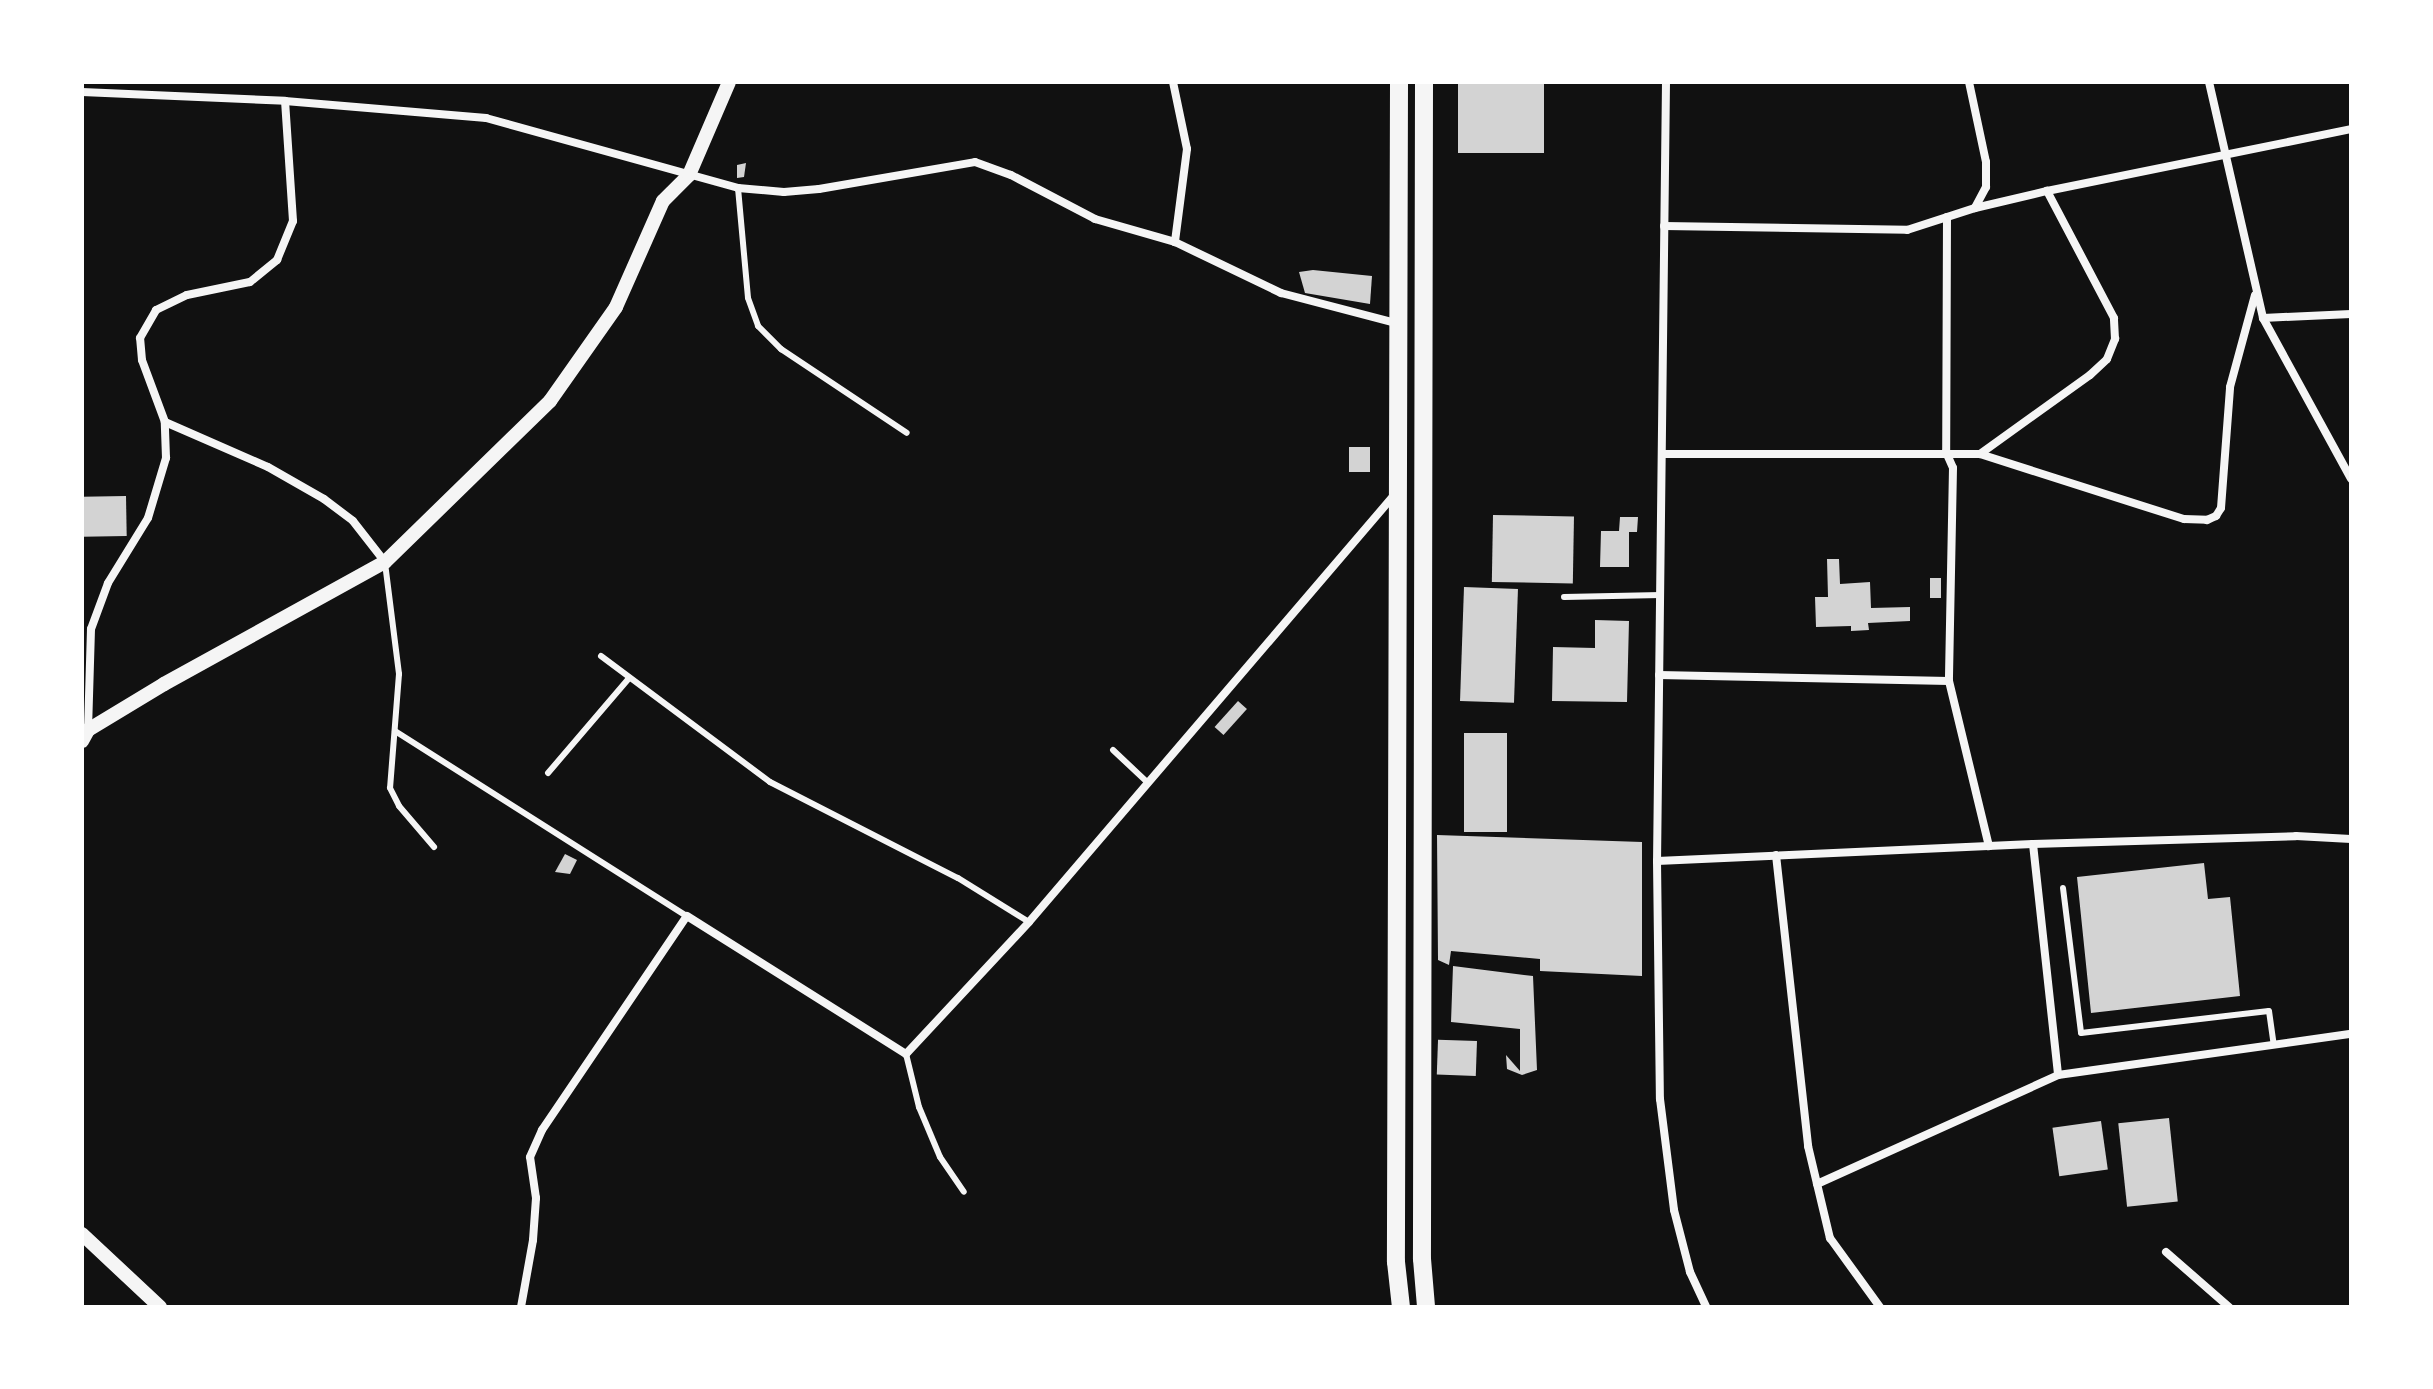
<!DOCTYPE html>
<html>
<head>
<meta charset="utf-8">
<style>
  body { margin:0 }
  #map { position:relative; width:2433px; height:1389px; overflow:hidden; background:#111; font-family:Quicksand,sans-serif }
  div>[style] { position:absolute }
  .building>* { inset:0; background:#d3d3d3; transform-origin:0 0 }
  .service>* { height:6px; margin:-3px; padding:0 3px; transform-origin:3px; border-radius:3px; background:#f5f5f5 }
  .minor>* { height:8px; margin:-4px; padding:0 4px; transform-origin:4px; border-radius:4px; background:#f5f5f5 }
  .tertiary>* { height:14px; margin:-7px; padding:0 7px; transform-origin:7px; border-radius:7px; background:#f5f5f5 }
  .primary>* { height:18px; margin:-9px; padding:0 9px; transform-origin:9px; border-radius:9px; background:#f5f5f5 }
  span { translate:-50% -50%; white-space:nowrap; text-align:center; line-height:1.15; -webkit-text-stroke:7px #fff; paint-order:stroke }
  .frame { position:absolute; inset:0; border:84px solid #fff; pointer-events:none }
</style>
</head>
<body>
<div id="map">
  <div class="building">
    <div style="left:1458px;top:82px;width:86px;height:71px"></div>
    <div style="clip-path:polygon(746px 163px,744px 177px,737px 178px,737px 165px)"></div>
    <div style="clip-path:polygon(1313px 270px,1372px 276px,1370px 304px,1305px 293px,1299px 272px)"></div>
    <div style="left:1370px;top:447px;width:25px;height:21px;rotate:90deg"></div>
    <div style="left:126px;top:496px;width:40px;height:44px;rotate:89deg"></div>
    <div style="left:1493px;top:515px;width:81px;height:67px;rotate:1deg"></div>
    <div style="clip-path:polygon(1620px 517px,1638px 517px,1637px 532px,1629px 532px,1629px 567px,1600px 567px,1601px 531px,1619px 531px)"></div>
    <div style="clip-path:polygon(1827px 559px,1839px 559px,1840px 584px,1870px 582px,1871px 608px,1910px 607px,1910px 621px,1868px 623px,1869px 630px,1851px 631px,1851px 626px,1816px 627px,1815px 597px,1828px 597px)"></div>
    <div style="left:1941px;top:578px;width:20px;height:11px;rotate:90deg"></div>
    <div style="left:1464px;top:587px;width:54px;height:114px;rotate:2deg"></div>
    <div style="clip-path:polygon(1595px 620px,1629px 621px,1627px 702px,1552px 701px,1553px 647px,1595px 648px)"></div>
    <div style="left:1238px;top:701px;width:12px;height:35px;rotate:42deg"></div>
    <div style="left:1464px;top:733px;width:43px;height:99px"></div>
    <div style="clip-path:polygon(1437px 835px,1642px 842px,1642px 976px,1540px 971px,1540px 959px,1451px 951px,1449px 965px,1438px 960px)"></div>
    <div style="clip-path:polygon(565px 854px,577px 860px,570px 874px,555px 872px)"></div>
    <div style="clip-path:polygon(2204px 863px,2208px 899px,2230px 897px,2240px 996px,2091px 1013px,2077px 877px)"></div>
    <div style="clip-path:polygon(1453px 966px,1533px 976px,1537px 1070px,1522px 1075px,1507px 1069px,1506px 1055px,1520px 1071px,1520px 1029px,1451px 1022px)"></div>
    <div style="left:1477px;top:1041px;width:35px;height:39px;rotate:92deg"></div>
    <div style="left:2169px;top:1118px;width:84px;height:51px;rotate:84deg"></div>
    <div style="left:2101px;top:1121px;width:49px;height:49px;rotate:82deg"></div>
  </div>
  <div class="service">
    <div style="left:738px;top:188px;width:110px;rotate:84.8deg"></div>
    <div style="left:748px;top:298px;width:30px;rotate:70deg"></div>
    <div style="left:758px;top:326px;width:33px;rotate:45deg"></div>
    <div style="left:781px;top:349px;width:151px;rotate:33.7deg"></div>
    <div style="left:385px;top:563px;width:112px;rotate:82.8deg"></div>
    <div style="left:399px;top:674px;width:114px;rotate:94.5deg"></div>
    <div style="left:390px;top:788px;width:20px;rotate:63deg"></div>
    <div style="left:399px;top:806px;width:54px;rotate:49.5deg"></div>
    <div style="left:1564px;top:597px;width:97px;rotate:-1.2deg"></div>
    <div style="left:601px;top:656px;width:211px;rotate:36.7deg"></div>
    <div style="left:770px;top:782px;width:211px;rotate:27.1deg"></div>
    <div style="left:958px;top:878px;width:84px;rotate:31.8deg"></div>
    <div style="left:395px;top:731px;width:346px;rotate:32.4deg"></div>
    <div style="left:1113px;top:750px;width:48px;rotate:43.3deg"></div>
    <div style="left:548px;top:773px;width:125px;rotate:-49.5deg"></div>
    <div style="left:2063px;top:888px;width:146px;rotate:82.9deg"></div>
    <div style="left:2081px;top:1033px;width:189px;rotate:-6.7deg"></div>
    <div style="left:2269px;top:1011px;width:34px;rotate:82deg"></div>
    <div style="left:906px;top:1054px;width:55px;rotate:76.2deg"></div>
    <div style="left:919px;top:1107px;width:54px;rotate:67.2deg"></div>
    <div style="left:940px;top:1157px;width:42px;rotate:55.6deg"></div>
  </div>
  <div class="minor">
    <div style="left:1173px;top:82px;width:68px;rotate:78.2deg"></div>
    <div style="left:1187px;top:149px;width:94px;rotate:97.4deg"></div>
    <div style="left:1666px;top:82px;width:779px;rotate:90.66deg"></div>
    <div style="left:1657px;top:861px;width:238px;rotate:89.3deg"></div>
    <div style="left:1660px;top:1099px;width:112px;rotate:82.8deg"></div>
    <div style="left:1674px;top:1210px;width:64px;rotate:75.5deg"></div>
    <div style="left:1690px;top:1272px;width:38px;rotate:65deg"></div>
    <div style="left:1969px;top:82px;width:82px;rotate:78deg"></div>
    <div style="left:1986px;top:162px;width:25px;rotate:90deg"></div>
    <div style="left:1986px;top:187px;width:24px;rotate:118deg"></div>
    <div style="left:2209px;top:82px;width:242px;rotate:77.1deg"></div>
    <div style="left:2263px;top:318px;width:183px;rotate:61.3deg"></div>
    <div style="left:82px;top:92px;width:203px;rotate:2.5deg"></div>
    <div style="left:285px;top:101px;width:202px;rotate:4.8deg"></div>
    <div style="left:486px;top:118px;width:262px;rotate:15.5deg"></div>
    <div style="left:738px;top:188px;width:46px;rotate:5deg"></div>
    <div style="left:784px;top:192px;width:35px;rotate:-5deg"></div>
    <div style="left:819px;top:189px;width:158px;rotate:-9.8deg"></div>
    <div style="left:975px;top:162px;width:38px;rotate:20deg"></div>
    <div style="left:1011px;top:175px;width:95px;rotate:27.6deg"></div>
    <div style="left:1095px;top:219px;width:83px;rotate:16deg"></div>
    <div style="left:1175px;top:242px;width:118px;rotate:25.7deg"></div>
    <div style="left:1281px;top:293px;width:123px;rotate:14.6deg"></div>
    <div style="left:1947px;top:217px;width:235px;rotate:90.2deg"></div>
    <div style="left:1946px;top:452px;width:17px;rotate:66deg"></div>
    <div style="left:1953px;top:468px;width:213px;rotate:91.1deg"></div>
    <div style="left:1949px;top:681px;width:170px;rotate:76.4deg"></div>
    <div style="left:1664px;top:226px;width:243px;rotate:0.9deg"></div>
    <div style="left:1907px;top:230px;width:71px;rotate:-17.9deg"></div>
    <div style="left:1975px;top:208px;width:74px;rotate:-13.3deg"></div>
    <div style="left:2047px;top:191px;width:310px;rotate:-11.5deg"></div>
    <div style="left:2263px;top:318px;width:88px;rotate:-2.6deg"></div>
    <div style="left:165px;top:422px;width:112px;rotate:23.6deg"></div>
    <div style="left:268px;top:467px;width:64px;rotate:29.7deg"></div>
    <div style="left:324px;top:499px;width:36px;rotate:37deg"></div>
    <div style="left:353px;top:521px;width:52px;rotate:52deg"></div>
    <div style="left:1665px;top:454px;width:315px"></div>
    <div style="left:1980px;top:454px;width:214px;rotate:17.7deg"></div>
    <div style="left:2184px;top:519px;width:23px;rotate:2deg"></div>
    <div style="left:2207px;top:520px;width:10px;rotate:-24deg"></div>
    <div style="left:2216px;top:516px;width:9px;rotate:-58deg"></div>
    <div style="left:2221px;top:508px;width:121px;rotate:-85.7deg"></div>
    <div style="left:2230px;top:387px;width:95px;rotate:-74.8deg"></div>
    <div style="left:1980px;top:454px;width:135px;rotate:-35.7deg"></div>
    <div style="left:2090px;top:375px;width:23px;rotate:-43deg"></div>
    <div style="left:2107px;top:359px;width:22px;rotate:-68deg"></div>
    <div style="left:2115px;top:339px;width:21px;rotate:-93deg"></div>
    <div style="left:2114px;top:318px;width:144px;rotate:-117.8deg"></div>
    <div style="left:1659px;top:675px;width:290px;rotate:1.2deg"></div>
    <div style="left:88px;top:730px;width:101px;rotate:-88.3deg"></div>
    <div style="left:91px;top:629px;width:49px;rotate:-69.7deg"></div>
    <div style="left:108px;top:583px;width:76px;rotate:-58.4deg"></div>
    <div style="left:148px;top:518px;width:63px;rotate:-73.3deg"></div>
    <div style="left:166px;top:458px;width:36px;rotate:-92deg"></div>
    <div style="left:165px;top:422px;width:66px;rotate:-110.4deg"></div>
    <div style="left:142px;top:360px;width:22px;rotate:-95deg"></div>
    <div style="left:140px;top:338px;width:32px;rotate:-60deg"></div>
    <div style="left:156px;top:310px;width:34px;rotate:-26deg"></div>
    <div style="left:187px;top:295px;width:64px;rotate:-11.7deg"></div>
    <div style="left:250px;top:282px;width:35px;rotate:-39deg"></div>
    <div style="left:277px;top:260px;width:42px;rotate:-67.7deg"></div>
    <div style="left:293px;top:221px;width:120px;rotate:-93.8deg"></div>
    <div style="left:2033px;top:844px;width:232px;rotate:83.8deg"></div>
    <div style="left:1776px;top:855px;width:293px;rotate:83.7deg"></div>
    <div style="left:1808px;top:1146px;width:95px;rotate:76.6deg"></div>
    <div style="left:1830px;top:1238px;width:85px;rotate:54.1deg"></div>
    <div style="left:1657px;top:861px;width:376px;rotate:-2.6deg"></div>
    <div style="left:2033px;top:844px;width:263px;rotate:-1.7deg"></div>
    <div style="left:2296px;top:836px;width:55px;rotate:3.1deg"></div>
    <div style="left:1817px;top:1184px;width:265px;rotate:-24.3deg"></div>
    <div style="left:2058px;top:1075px;width:296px;rotate:-8deg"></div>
    <div style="left:2166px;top:1252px;width:84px;rotate:41.1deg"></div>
    <div style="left:521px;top:1307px;width:68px;rotate:-79.8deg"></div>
    <div style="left:533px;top:1240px;width:42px;rotate:-85.9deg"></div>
    <div style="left:536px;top:1198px;width:41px;rotate:-98.3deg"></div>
    <div style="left:530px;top:1157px;width:30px;rotate:-66deg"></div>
    <div style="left:542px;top:1130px;width:258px;rotate:-55.9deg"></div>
    <div style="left:687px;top:916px;width:259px;rotate:32.2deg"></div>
    <div style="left:906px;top:1054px;width:180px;rotate:-47deg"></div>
    <div style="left:1029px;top:922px;width:563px;rotate:-49.46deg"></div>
  </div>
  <div class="tertiary">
    <div style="left:82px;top:741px;width:13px;rotate:-61deg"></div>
    <div style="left:88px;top:730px;width:89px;rotate:-31.2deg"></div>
    <div style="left:164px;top:684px;width:252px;rotate:-28.9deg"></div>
    <div style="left:385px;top:562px;width:231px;rotate:-44.3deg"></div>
    <div style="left:550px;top:401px;width:115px;rotate:-54.9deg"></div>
    <div style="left:616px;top:307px;width:116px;rotate:-66.1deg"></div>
    <div style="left:663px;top:201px;width:37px;rotate:-45deg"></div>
    <div style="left:689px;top:175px;width:101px;rotate:-66.7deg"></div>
    <div style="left:82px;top:1234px;width:107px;rotate:43.1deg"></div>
  </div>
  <div class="primary">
    <div style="left:1399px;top:82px;width:1180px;rotate:90.15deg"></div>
    <div style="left:1396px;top:1262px;width:45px;rotate:83.7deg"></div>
    <div style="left:1424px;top:82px;width:1177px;rotate:90.1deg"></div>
    <div style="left:1422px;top:1259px;width:48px;rotate:85.2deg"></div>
  </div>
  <div class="frame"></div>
</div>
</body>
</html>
